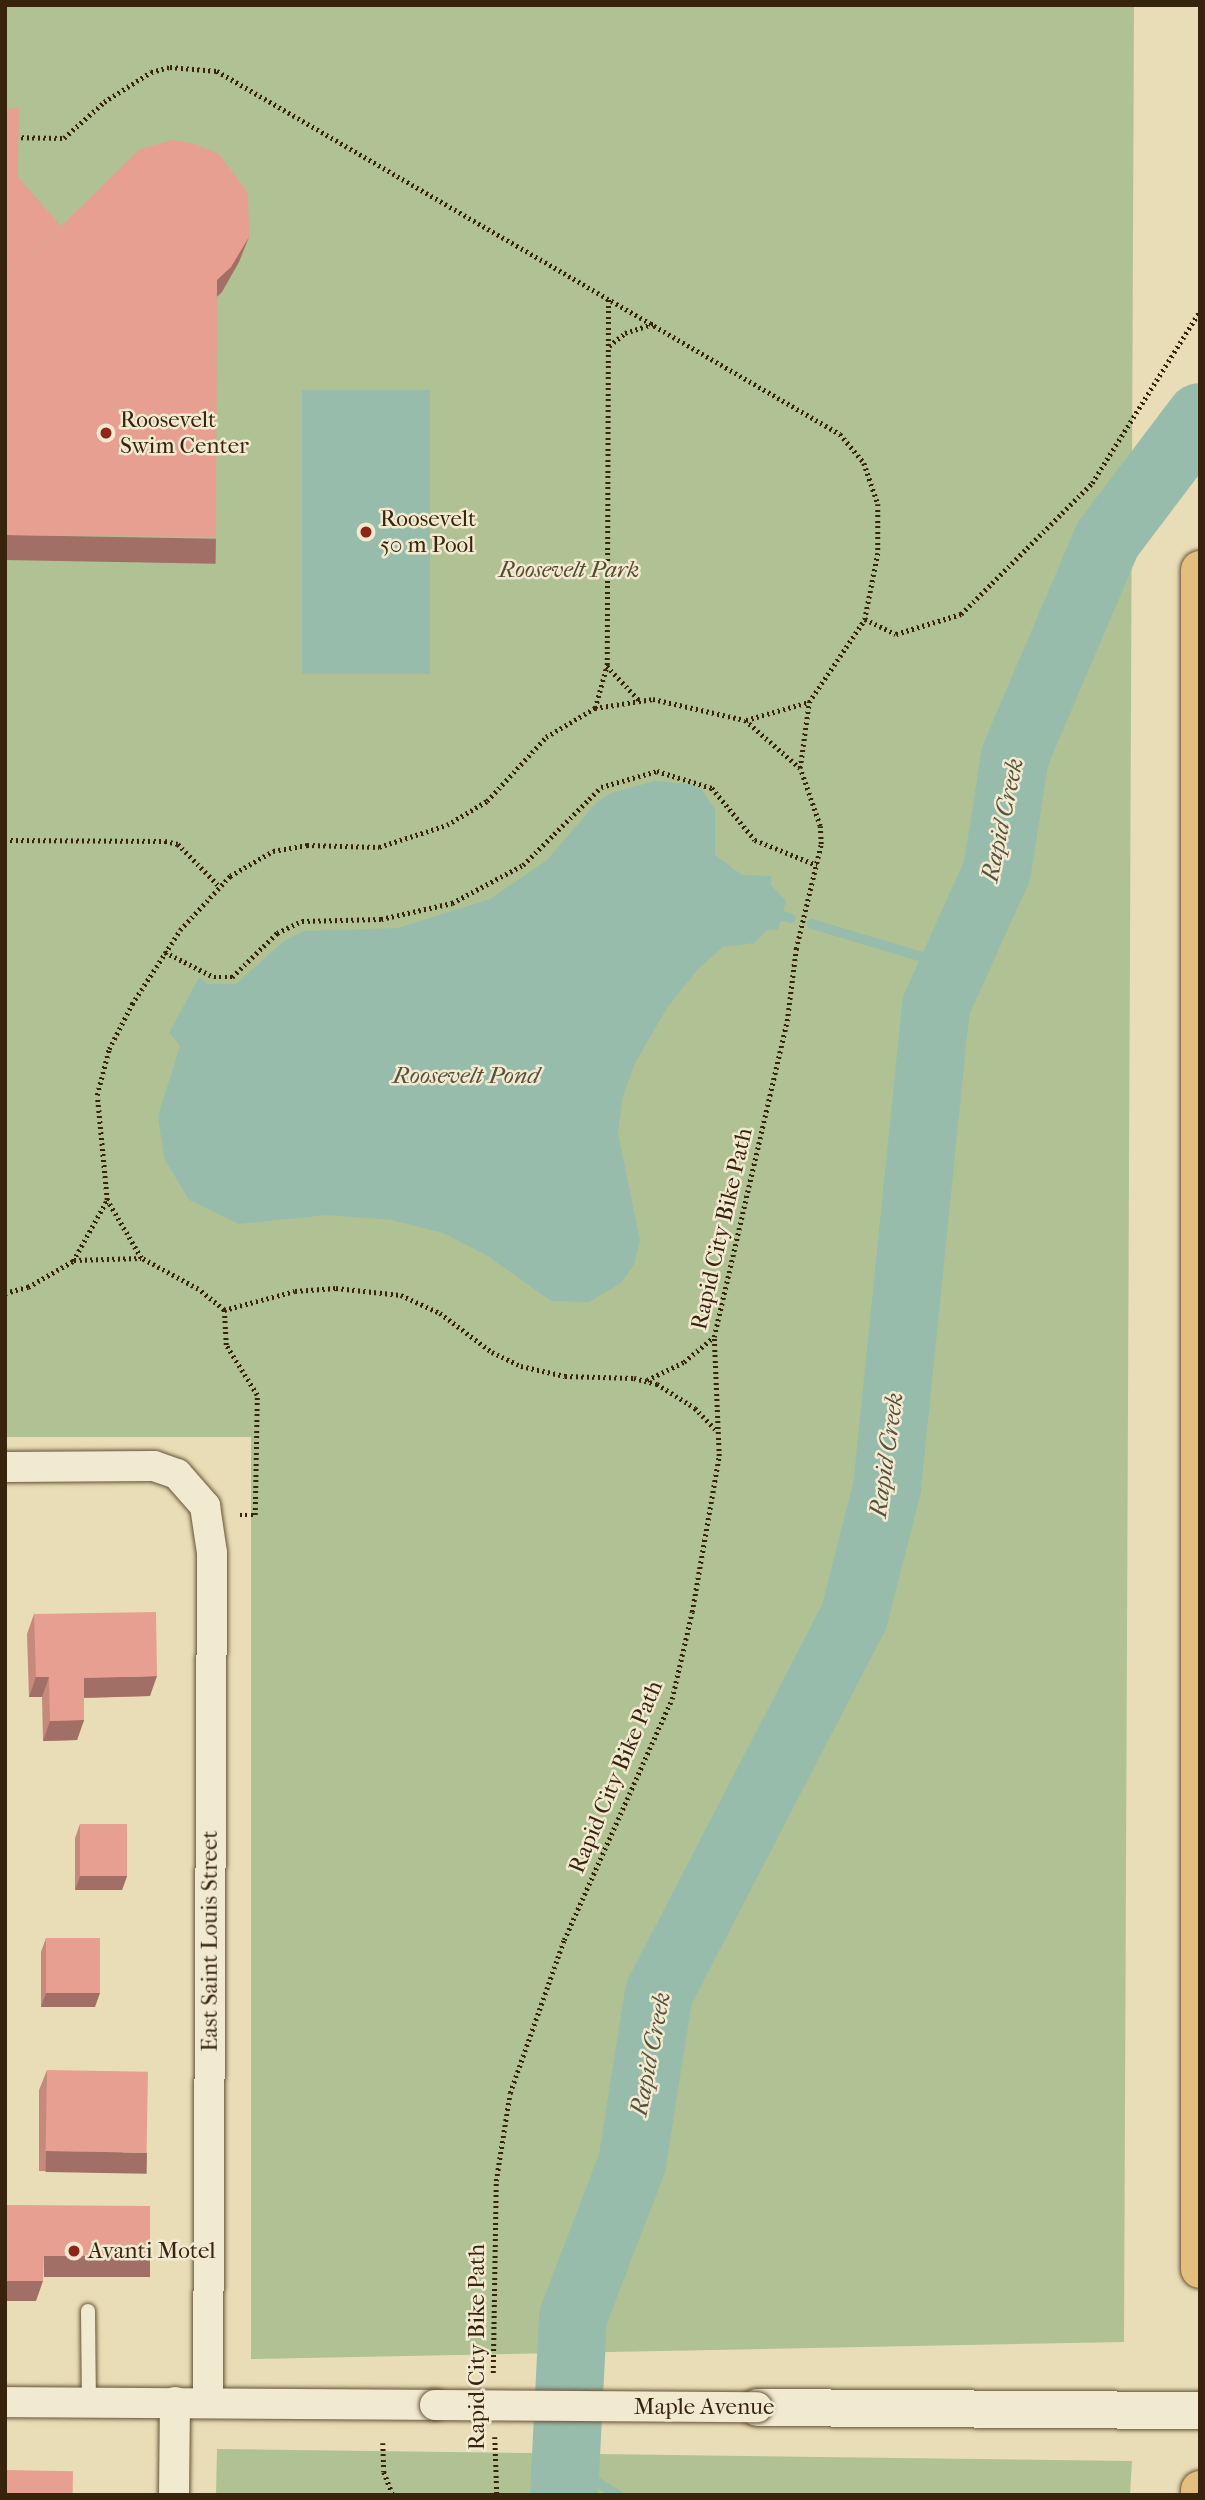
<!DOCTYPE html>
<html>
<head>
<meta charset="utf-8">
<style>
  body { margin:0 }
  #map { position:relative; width:1205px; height:2500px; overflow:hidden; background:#e9ddb7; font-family:"IM FELL French Canon",serif }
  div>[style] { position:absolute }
  .green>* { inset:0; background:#b0c293 }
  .water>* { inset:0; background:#98bcab; transform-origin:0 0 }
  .stream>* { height:10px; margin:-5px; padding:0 5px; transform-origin:5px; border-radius:5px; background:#98bcab }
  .river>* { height:68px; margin:-34px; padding:0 34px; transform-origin:34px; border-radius:34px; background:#98bcab }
  .path>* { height:4.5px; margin-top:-2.25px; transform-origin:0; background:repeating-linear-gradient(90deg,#38230c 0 2px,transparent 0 5.5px) }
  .roads { filter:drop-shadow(0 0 2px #645237) drop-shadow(0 0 2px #645237) }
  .service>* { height:14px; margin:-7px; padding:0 7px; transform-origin:7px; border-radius:7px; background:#f1e9d0 }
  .minor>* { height:30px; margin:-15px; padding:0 15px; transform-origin:15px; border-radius:15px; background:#f1e9d0 }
  .tertiary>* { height:37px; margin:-18.5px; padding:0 18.5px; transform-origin:18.5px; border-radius:18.5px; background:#f1e9d0 }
  .primary>* { height:38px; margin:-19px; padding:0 19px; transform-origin:19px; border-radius:19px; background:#e4be7c }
  .bridges { filter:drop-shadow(0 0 2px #645237) drop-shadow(0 0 2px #645237) }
  .minor-bridge>* { height:30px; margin:-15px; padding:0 15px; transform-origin:15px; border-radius:15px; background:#f1e9d0 }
  .wall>* { inset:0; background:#c6897c }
  .shaded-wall>* { inset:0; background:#a16f65; transform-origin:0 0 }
  .building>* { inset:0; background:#e69f90; transform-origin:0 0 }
  .dots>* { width:19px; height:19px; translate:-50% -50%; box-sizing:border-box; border:4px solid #f1e9d0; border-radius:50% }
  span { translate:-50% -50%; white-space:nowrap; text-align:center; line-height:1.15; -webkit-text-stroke:5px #f1e9d0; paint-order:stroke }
  .poi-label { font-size:23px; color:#38230c }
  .left { translate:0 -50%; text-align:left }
  .park-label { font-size:23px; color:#564b2e; font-style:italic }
  .street-label { font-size:23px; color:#38230c }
  .water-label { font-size:24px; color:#55513c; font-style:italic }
  .frame { position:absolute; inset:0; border:7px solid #38230c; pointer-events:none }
</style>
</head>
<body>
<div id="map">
  <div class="green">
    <div style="clip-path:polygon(5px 5px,1134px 5px,1124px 2342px,251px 2359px,251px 1437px,5px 1437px)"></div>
    <div style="clip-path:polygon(217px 2449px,1132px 2461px,1130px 2495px,216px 2495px)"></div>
  </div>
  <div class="water">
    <div style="left:302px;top:390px;width:128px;height:284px"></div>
    <div style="clip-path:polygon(655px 781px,689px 784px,702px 790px,715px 809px,715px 855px,742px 875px,771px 876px,771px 885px,786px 901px,778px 930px,767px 930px,754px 943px,723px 947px,698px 969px,667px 1008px,635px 1063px,623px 1096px,618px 1133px,640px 1240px,634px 1265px,621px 1283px,589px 1302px,551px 1301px,486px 1255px,443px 1233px,392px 1220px,327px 1215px,239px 1224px,189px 1200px,164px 1158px,158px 1116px,180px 1046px,169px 1033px,199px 977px,208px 984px,236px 984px,284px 941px,304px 931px,398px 928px,490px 899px,547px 860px,596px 803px,611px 793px)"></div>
  </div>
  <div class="stream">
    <div style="left:781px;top:916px;width:10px;rotate:11deg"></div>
    <div style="left:812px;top:924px;width:147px;rotate:16.6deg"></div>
    <div style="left:562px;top:2461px;width:66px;rotate:31.3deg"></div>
  </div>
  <div class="river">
    <div style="left:564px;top:2495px;width:178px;rotate:-87.1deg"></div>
    <div style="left:573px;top:2317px;width:165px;rotate:-69deg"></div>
    <div style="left:632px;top:2163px;width:172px;rotate:-81deg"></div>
    <div style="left:659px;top:1993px;width:424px;rotate:-62.6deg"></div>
    <div style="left:854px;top:1617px;width:133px;rotate:-75.7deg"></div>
    <div style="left:887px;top:1488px;width:484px;rotate:-84.2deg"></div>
    <div style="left:936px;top:1006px;width:148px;rotate:-65.7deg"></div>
    <div style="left:997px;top:871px;width:116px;rotate:-81.1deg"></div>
    <div style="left:1015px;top:756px;width:235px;rotate:-66.9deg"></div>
    <div style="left:1107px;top:540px;width:154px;rotate:-52.9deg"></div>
  </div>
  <div class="path">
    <div style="left:5px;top:137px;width:59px;rotate:1deg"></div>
    <div style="left:64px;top:138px;width:54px;rotate:-42deg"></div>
    <div style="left:104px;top:102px;width:56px;rotate:-32.6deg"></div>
    <div style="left:151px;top:72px;width:20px;rotate:-15deg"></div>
    <div style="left:170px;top:67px;width:47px;rotate:4.9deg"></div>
    <div style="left:217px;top:71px;width:721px;rotate:30.23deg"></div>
    <div style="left:840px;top:434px;width:38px;rotate:50deg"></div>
    <div style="left:864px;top:463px;width:43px;rotate:71.1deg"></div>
    <div style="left:878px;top:504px;width:49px;rotate:90deg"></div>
    <div style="left:878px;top:553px;width:67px;rotate:101.1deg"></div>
    <div style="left:609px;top:346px;width:21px;rotate:-39deg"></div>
    <div style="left:625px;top:333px;width:32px;rotate:-18deg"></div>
    <div style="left:607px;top:666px;width:47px;rotate:46.7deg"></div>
    <div style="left:595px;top:708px;width:45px;rotate:-74.4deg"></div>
    <div style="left:607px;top:665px;width:368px;rotate:-89.8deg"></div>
    <div style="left:746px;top:720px;width:66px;rotate:-15.9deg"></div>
    <div style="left:5px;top:840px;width:160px;rotate:0.4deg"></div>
    <div style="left:165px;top:841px;width:13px;rotate:13deg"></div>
    <div style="left:178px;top:844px;width:60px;rotate:45.7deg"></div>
    <div style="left:165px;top:952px;width:55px;rotate:27deg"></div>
    <div style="left:214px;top:977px;width:18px"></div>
    <div style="left:232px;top:977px;width:63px;rotate:-44.4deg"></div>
    <div style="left:277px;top:933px;width:28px;rotate:-26deg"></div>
    <div style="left:302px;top:921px;width:79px;rotate:-1.5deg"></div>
    <div style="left:381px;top:919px;width:73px;rotate:-12.7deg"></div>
    <div style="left:452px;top:903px;width:81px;rotate:-28.2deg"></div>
    <div style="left:523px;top:865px;width:110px;rotate:-45deg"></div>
    <div style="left:601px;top:787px;width:58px;rotate:-15.9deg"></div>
    <div style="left:657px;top:771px;width:58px;rotate:17.2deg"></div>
    <div style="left:712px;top:788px;width:67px;rotate:50.4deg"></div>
    <div style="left:755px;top:840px;width:67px;rotate:22deg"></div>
    <div style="left:74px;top:1260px;width:67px;rotate:-1.7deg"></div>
    <div style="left:5px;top:1293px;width:24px;rotate:-15deg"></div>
    <div style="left:28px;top:1287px;width:52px;rotate:-30deg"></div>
    <div style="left:73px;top:1261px;width:70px;rotate:-60.9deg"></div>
    <div style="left:224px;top:1310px;width:33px;rotate:-141deg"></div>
    <div style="left:198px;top:1289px;width:65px;rotate:-151.5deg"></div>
    <div style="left:141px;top:1258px;width:67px;rotate:-120.4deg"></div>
    <div style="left:107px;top:1200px;width:105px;rotate:-95.4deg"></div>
    <div style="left:97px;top:1095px;width:48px;rotate:-75.4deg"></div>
    <div style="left:109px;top:1049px;width:51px;rotate:-62.9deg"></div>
    <div style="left:132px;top:1004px;width:88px;rotate:-57deg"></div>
    <div style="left:180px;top:930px;width:74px;rotate:-47.2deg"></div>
    <div style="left:230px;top:876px;width:50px;rotate:-30.2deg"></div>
    <div style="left:273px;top:851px;width:35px;rotate:-10deg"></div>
    <div style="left:307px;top:845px;width:72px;rotate:1.6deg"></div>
    <div style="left:379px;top:847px;width:71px;rotate:-17.9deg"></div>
    <div style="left:447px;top:825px;width:47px;rotate:-31deg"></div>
    <div style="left:487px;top:801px;width:87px;rotate:-47.3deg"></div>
    <div style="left:546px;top:737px;width:57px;rotate:-30.6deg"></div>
    <div style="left:595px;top:708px;width:59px;rotate:-8.8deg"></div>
    <div style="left:653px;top:699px;width:94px;rotate:12.9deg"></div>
    <div style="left:745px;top:720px;width:73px;rotate:41.1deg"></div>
    <div style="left:647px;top:1380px;width:41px;rotate:-25.9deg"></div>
    <div style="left:684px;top:1362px;width:38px;rotate:-40deg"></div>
    <div style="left:240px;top:1515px;width:15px"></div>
    <div style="left:255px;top:1515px;width:120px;rotate:-89deg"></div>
    <div style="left:257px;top:1395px;width:59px;rotate:-121.8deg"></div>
    <div style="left:226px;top:1345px;width:35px;rotate:-93deg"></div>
    <div style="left:224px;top:1310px;width:73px;rotate:-15deg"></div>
    <div style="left:295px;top:1291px;width:41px;rotate:-4.2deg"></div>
    <div style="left:336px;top:1288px;width:65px;rotate:6.1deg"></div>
    <div style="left:401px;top:1295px;width:43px;rotate:24.8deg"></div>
    <div style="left:440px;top:1313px;width:65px;rotate:36.9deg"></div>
    <div style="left:492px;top:1352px;width:32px;rotate:26deg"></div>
    <div style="left:521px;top:1366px;width:45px;rotate:12.8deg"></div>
    <div style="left:565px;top:1376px;width:69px;rotate:1.7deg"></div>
    <div style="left:634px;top:1378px;width:24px;rotate:15deg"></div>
    <div style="left:657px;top:1384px;width:45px;rotate:32.3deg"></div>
    <div style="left:695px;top:1408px;width:32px;rotate:46deg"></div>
    <div style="left:493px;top:2373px;width:192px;rotate:-89.1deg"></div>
    <div style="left:496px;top:2181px;width:89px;rotate:-81deg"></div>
    <div style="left:510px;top:2093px;width:162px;rotate:-70.6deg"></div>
    <div style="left:564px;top:1940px;width:264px;rotate:-65.9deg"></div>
    <div style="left:672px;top:1699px;width:89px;rotate:-77.1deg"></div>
    <div style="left:692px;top:1612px;width:158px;rotate:-80.2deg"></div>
    <div style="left:719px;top:1456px;width:119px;rotate:-92.4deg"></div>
    <div style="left:714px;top:1337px;width:324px;rotate:-77deg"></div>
    <div style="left:787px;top:1021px;width:73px;rotate:-82.9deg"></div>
    <div style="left:796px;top:949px;width:108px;rotate:-76.6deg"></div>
    <div style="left:821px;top:844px;width:18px;rotate:-93deg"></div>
    <div style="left:820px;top:826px;width:61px;rotate:-109deg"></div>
    <div style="left:800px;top:768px;width:67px;rotate:-82.2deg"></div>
    <div style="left:809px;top:702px;width:100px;rotate:-56deg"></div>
    <div style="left:865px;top:619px;width:34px;rotate:26deg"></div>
    <div style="left:896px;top:634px;width:68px;rotate:-17.1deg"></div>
    <div style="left:961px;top:614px;width:185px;rotate:-45deg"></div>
    <div style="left:1092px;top:483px;width:203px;rotate:-57.9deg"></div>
    <div style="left:495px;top:2437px;width:58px;rotate:88deg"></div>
    <div style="left:383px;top:2443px;width:29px;rotate:88deg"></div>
    <div style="left:384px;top:2472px;width:25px;rotate:69deg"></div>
  </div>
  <div class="roads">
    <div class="service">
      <div style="left:88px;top:2311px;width:91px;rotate:89.4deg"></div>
    </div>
    <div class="minor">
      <div style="left:5px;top:1467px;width:149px;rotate:-0.4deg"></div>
      <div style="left:154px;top:1466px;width:24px;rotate:19deg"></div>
      <div style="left:177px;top:1474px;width:43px;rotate:48.8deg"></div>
      <div style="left:205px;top:1506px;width:48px;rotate:81.5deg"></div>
      <div style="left:212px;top:1553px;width:848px;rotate:90.27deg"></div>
      <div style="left:5px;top:2402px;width:430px;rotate:0.4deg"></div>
      <div style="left:174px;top:2495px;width:93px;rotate:-89.4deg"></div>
    </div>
    <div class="tertiary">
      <div style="left:757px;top:2407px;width:443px;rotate:0.4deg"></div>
    </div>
    <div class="primary">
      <div style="left:1200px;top:570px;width:1699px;rotate:90deg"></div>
      <div style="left:1200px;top:2495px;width:5px;rotate:-90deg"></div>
    </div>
  </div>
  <div class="bridges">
    <div class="minor-bridge">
      <div style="left:435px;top:2405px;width:322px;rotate:0.4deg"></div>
    </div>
  </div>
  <div class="wall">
    <div style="clip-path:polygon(34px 1614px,150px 1696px,84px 1698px,84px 1720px,77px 1740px,43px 1741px,42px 1697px,29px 1697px,27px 1634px)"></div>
    <div style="clip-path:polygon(80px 1824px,127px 1876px,122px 1890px,75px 1890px,75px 1838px)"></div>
    <div style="clip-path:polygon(46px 1938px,95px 2007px,41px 2007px,41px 1952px)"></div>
    <div style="clip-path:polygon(47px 2070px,140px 2172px,39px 2171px,39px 2090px)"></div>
  </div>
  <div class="shaded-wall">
    <div style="clip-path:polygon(249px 237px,239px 262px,222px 292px,207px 306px,217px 280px)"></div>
    <div style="left:5px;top:535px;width:211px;height:25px;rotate:1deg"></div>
    <div style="clip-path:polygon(157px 1676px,150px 1696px,76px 1698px,84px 1678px)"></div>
    <div style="clip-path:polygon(36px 1677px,49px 1677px,42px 1697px,29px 1697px)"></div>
    <div style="clip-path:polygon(84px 1720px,77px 1740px,43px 1741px,50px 1721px)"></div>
    <div style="clip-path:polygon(80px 1876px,127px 1876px,122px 1890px,75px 1890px)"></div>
    <div style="clip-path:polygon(46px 1993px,100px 1993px,95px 2007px,41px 2007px)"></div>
    <div style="left:46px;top:2151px;width:101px;height:21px;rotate:1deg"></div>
    <div style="left:44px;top:2256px;width:106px;height:21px"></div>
    <div style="clip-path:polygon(5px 2281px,43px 2281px,36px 2301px,5px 2301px)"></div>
  </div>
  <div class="building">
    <div style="clip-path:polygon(19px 108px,18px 177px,61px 226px,15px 271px,5px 260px,5px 109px)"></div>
    <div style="clip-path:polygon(173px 140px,195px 144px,219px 154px,248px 193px,249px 237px,231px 267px,217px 280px,216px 537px,5px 535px,5px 260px,15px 271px,140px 149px)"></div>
    <div style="clip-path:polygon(156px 1612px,157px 1676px,84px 1678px,84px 1720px,50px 1721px,49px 1677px,36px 1677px,34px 1614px)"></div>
    <div style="left:80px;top:1824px;width:47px;height:52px"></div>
    <div style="left:46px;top:1938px;width:54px;height:55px"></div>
    <div style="left:47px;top:2070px;width:101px;height:81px;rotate:1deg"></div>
    <div style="clip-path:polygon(5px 2205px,150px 2206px,150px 2256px,44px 2256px,43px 2281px,5px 2281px)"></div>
    <div style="left:5px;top:2470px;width:68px;height:25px;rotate:1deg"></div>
  </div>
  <div class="dots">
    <div style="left:106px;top:433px;background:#8f2418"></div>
    <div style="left:366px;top:532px;background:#8f2418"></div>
    <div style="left:74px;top:2251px;background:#8f2418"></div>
  </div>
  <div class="poi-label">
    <span class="left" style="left:120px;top:433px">Roosevelt<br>Swim Center</span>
    <span class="left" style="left:380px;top:532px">Roosevelt<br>50 m Pool</span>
    <span class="left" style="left:88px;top:2251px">Avanti Motel</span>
  </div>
  <div class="park-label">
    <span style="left:569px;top:570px">Roosevelt Park</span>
  </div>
  <div class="street-label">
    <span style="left:722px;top:1229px;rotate:-77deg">Rapid City Bike Path</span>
    <span style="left:616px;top:1777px;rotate:-67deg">Rapid City Bike Path</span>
    <span style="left:210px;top:1941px;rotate:-90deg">East Saint Louis Street</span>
    <span style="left:477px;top:2347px;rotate:-90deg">Rapid City Bike Path</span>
    <span style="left:704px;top:2407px">Maple Avenue</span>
  </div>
  <div class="water-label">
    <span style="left:1003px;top:820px;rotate:-78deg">Rapid Creek</span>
    <span style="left:466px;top:1076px">Roosevelt Pond</span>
    <span style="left:887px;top:1455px;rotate:-82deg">Rapid Creek</span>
    <span style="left:651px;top:2054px;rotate:-79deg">Rapid Creek</span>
  </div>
  <div class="frame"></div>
</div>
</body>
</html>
